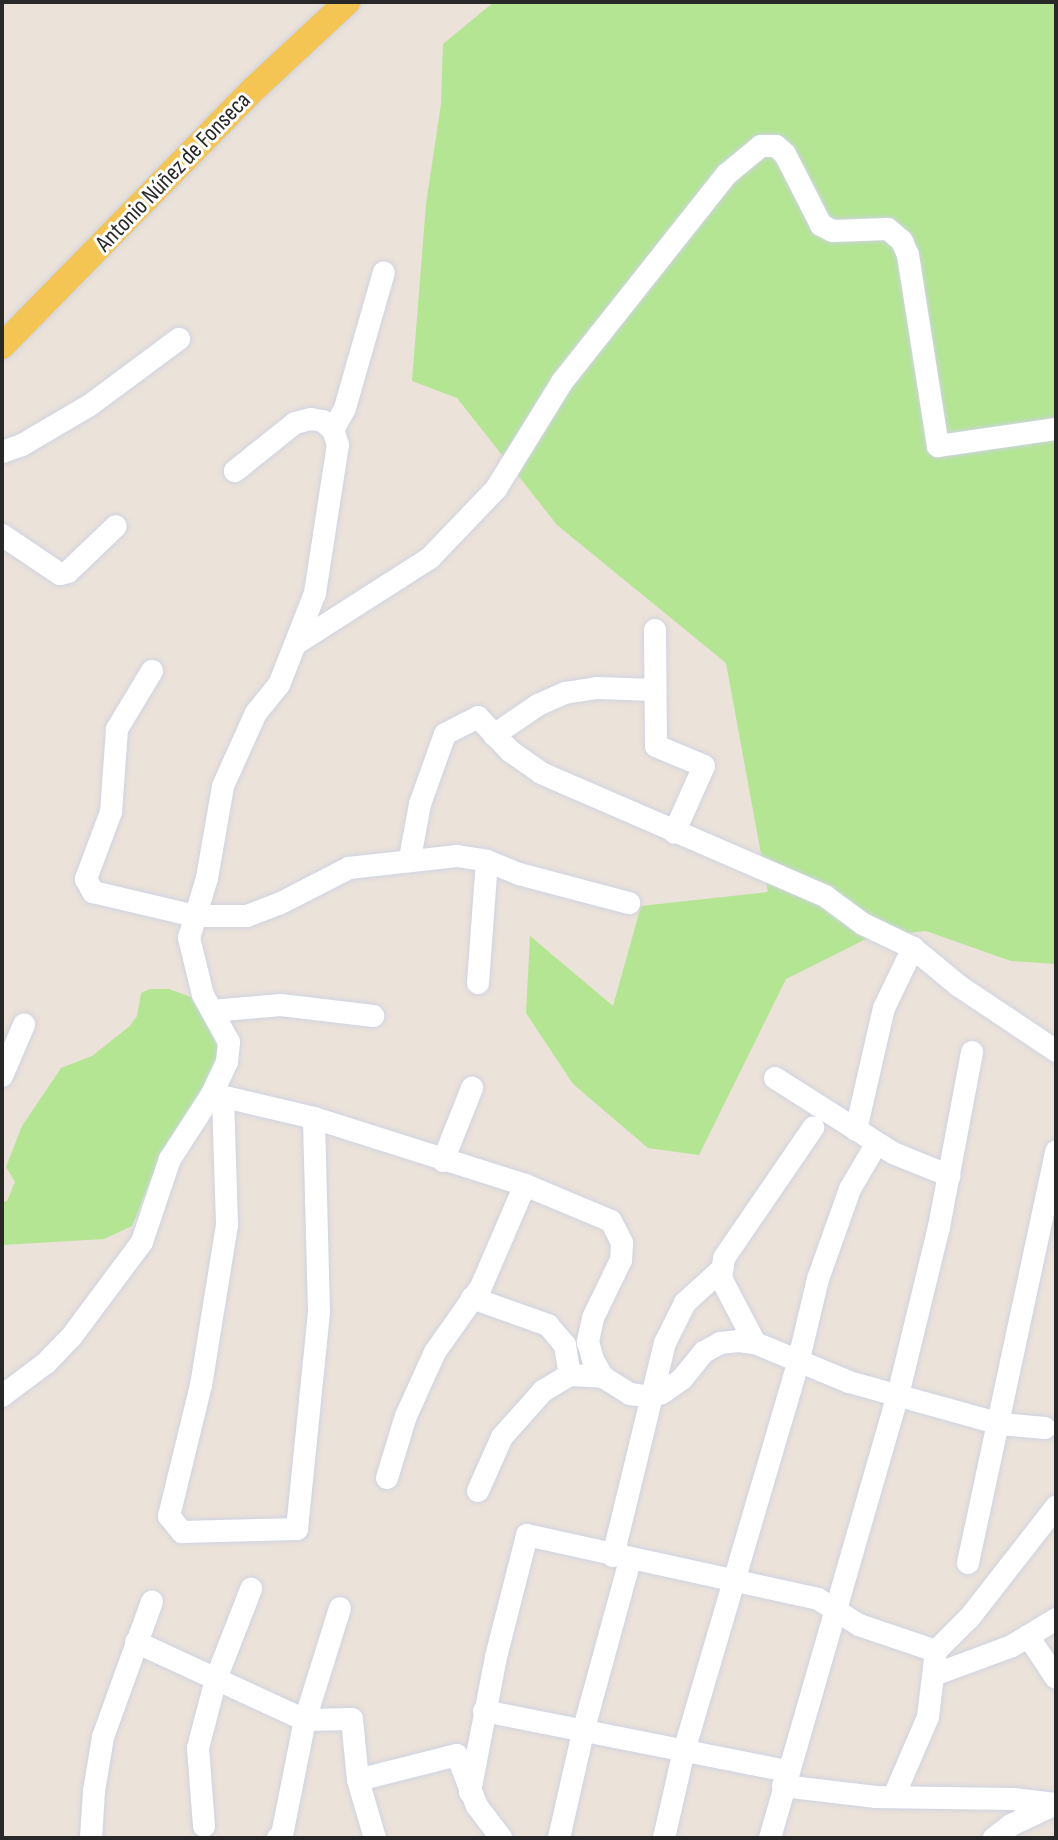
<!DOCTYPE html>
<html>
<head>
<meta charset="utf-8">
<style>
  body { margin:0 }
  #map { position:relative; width:1058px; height:1840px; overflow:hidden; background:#ebe2d9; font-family:"Sofia Sans Condensed",sans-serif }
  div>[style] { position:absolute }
  .green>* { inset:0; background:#b3e592 }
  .roads { filter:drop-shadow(0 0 2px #ced3e2) drop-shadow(0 0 2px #ced3e2) }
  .minor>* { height:22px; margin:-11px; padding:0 11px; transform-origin:11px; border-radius:11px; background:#fff }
  .major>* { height:26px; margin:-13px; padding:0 13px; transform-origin:13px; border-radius:13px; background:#f5c553 }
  span { translate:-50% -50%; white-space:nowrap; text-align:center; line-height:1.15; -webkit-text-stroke:6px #fff; paint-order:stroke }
  .street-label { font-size:24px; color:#282828 }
  .frame { position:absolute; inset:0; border:4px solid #282828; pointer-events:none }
</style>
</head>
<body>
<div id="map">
  <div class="green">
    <div style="clip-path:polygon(494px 2px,1056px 2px,1056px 964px,1011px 961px,926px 931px,870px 937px,786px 979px,699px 1155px,648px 1148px,573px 1084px,526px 1013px,530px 936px,613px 1006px,641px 906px,768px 892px,726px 663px,557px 525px,457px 398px,412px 381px,426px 204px,441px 104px,443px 44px)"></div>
    <div style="clip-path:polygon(150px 989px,169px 989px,199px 1000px,218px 1049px,214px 1074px,156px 1167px,132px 1226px,104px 1239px,2px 1245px,2px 1202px,7px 1201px,15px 1182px,6px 1167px,22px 1126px,61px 1068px,92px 1056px,130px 1026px,137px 1016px,141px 993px)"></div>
  </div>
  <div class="roads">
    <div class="minor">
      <div style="left:333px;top:430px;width:25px;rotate:-61deg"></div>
      <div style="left:345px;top:408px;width:141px;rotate:-74deg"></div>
      <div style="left:2px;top:452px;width:21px;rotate:-19deg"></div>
      <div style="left:22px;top:445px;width:79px;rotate:-30.5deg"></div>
      <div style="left:90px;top:405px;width:111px;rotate:-36.6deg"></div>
      <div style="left:2px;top:535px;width:70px;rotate:33.9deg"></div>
      <div style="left:60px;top:574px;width:8px;rotate:-14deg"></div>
      <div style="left:68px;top:572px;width:66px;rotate:-43.8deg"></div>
      <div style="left:655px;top:630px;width:116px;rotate:89.5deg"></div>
      <div style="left:656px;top:746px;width:52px;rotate:22.6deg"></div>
      <div style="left:704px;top:766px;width:73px;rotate:114.1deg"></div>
      <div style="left:297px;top:643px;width:158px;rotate:-32.6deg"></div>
      <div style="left:430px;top:558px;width:95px;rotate:-46.3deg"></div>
      <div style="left:496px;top:489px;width:126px;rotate:-58.3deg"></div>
      <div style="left:562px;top:382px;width:265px;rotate:-51.6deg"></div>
      <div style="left:727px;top:174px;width:44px;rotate:-39.5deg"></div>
      <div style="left:761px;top:146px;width:15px"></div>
      <div style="left:776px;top:146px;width:12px;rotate:42deg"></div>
      <div style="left:785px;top:154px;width:80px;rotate:63.1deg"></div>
      <div style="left:821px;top:225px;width:13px;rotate:27deg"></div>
      <div style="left:833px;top:231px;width:55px;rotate:-2.1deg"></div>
      <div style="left:888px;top:229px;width:18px;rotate:41deg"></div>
      <div style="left:902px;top:241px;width:15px;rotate:67deg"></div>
      <div style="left:908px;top:255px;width:193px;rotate:81.1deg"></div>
      <div style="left:938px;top:446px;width:119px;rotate:-8.2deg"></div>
      <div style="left:152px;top:671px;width:68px;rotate:121.1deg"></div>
      <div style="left:117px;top:729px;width:83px;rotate:94.1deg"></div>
      <div style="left:111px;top:812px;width:72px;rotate:110.5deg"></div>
      <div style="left:86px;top:879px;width:15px;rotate:62deg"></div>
      <div style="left:93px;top:892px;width:105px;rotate:13.2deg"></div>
      <div style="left:195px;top:916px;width:52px"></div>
      <div style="left:247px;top:916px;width:34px;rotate:-21deg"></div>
      <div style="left:279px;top:904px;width:79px;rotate:-27.2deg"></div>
      <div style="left:349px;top:868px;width:109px;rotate:-6.3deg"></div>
      <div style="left:457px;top:856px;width:30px;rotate:9deg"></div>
      <div style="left:487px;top:861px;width:35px;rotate:22deg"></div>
      <div style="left:519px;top:874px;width:114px;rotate:14.8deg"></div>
      <div style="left:494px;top:735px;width:53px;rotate:-34.3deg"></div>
      <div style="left:538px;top:705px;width:30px;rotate:-24deg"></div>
      <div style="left:565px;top:693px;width:32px;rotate:-9deg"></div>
      <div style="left:597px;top:688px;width:58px;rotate:2deg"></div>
      <div style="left:410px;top:858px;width:55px;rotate:-79.5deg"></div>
      <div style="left:420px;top:804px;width:74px;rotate:-70.3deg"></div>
      <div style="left:445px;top:734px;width:37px;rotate:-27deg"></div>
      <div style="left:478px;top:717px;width:47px;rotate:46.7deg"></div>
      <div style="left:510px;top:751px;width:38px;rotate:35deg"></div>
      <div style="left:541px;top:773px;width:309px;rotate:23.4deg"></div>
      <div style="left:825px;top:896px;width:47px;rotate:36.4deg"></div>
      <div style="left:863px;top:924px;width:55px;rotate:25.6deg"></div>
      <div style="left:913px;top:948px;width:60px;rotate:39.6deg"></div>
      <div style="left:959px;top:986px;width:117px;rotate:33.8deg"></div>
      <div style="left:478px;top:983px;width:122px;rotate:-85.8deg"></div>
      <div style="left:212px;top:1011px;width:69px;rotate:-5deg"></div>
      <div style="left:281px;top:1005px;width:93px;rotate:6.8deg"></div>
      <div style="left:2px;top:1076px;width:56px;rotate:-66.7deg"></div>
      <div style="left:775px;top:1078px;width:140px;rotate:32.4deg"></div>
      <div style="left:893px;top:1153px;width:61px;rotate:22deg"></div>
      <div style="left:212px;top:1094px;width:105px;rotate:13.2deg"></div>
      <div style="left:314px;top:1118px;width:221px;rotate:17.6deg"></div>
      <div style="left:525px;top:1185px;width:93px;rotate:22.7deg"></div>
      <div style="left:611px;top:1221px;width:25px;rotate:63deg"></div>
      <div style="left:622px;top:1243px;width:17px;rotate:93deg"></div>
      <div style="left:621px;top:1260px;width:64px;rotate:115.8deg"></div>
      <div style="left:593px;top:1318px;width:25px;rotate:102deg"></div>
      <div style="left:588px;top:1342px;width:19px;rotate:74deg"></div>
      <div style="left:593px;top:1360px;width:20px;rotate:60deg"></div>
      <div style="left:603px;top:1377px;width:32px;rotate:32deg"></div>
      <div style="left:630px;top:1394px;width:21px;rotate:8deg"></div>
      <div style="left:651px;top:1397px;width:12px;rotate:-20deg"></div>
      <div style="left:662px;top:1393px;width:24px;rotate:-35deg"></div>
      <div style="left:682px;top:1379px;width:35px;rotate:-51deg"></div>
      <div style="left:704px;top:1352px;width:18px;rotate:-29deg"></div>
      <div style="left:720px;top:1343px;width:18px;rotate:-6deg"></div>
      <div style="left:738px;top:1341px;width:17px;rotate:7deg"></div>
      <div style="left:755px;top:1343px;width:102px;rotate:22.5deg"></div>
      <div style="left:849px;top:1382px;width:157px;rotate:15.5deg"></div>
      <div style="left:1000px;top:1424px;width:45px;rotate:5.1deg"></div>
      <div style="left:223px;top:1097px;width:128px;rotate:88.2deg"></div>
      <div style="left:227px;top:1225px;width:162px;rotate:99.2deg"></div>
      <div style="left:201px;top:1385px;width:135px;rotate:103.7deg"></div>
      <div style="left:169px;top:1516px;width:21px;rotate:51deg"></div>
      <div style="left:182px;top:1532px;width:115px;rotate:-1.5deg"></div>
      <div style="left:297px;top:1529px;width:218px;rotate:-84.2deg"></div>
      <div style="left:319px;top:1312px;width:194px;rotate:-91.5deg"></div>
      <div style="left:856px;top:1130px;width:125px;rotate:-77.1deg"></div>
      <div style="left:884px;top:1008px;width:67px;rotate:-64.2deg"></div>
      <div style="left:443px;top:1161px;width:79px;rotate:-68.3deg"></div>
      <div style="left:472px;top:1298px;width:81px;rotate:19.6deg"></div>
      <div style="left:548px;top:1325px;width:26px;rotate:50deg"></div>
      <div style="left:565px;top:1345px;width:30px;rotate:81deg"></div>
      <div style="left:755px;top:1343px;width:73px;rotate:-117.6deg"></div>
      <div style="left:721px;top:1278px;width:20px;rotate:-81deg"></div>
      <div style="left:724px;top:1258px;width:158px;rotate:-55.6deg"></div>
      <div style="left:2px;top:1396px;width:55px;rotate:-36.9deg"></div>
      <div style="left:46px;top:1363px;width:37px;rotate:-46deg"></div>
      <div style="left:72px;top:1336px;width:117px;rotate:-53.3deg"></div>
      <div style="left:142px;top:1242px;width:88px;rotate:-71.4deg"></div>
      <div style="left:170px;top:1159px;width:77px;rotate:-57.1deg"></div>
      <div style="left:212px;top:1094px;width:35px;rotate:-65deg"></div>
      <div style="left:227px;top:1062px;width:20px;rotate:-84deg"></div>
      <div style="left:229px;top:1042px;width:54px;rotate:-119deg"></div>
      <div style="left:203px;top:995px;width:59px;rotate:-103.8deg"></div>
      <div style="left:189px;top:938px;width:63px;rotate:-73.3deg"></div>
      <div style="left:207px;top:878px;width:93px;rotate:-80.1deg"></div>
      <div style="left:223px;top:786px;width:80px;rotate:-65.7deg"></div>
      <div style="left:256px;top:713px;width:36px;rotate:-51deg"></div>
      <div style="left:279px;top:685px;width:99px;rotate:-68.6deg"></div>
      <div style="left:315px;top:593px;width:150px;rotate:-81.2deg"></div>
      <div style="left:338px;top:445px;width:16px;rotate:-108deg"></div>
      <div style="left:333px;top:430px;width:13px;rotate:-138deg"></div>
      <div style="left:323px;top:421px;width:12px;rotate:-171deg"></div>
      <div style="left:311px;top:419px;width:16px;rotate:166deg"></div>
      <div style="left:295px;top:423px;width:77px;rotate:141.3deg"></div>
      <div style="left:387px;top:1478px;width:65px;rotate:-73deg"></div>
      <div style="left:406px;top:1416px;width:70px;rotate:-65.6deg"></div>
      <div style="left:435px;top:1352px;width:80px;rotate:-54.7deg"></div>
      <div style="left:481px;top:1287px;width:111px;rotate:-66.7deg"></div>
      <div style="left:478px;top:1491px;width:59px;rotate:-66deg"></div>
      <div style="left:502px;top:1437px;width:62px;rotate:-48.3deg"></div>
      <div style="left:543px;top:1391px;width:31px;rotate:-31deg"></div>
      <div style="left:570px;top:1375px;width:33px;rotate:3deg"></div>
      <div style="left:613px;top:1556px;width:219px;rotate:-76.3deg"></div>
      <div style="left:665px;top:1343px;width:45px;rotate:-63.4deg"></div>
      <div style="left:685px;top:1303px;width:49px;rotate:-42.5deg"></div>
      <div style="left:968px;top:1563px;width:421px;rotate:-77.9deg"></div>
      <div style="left:1028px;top:1636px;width:50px;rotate:56.3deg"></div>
      <div style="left:136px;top:1642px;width:186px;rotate:24.8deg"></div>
      <div style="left:305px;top:1720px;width:47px;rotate:-1.2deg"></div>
      <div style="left:352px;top:1719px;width:61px;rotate:84.4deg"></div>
      <div style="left:358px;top:1780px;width:60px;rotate:73.7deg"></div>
      <div style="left:934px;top:1675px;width:83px;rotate:-20.4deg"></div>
      <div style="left:1012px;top:1646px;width:52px;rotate:-31.5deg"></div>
      <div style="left:484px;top:1711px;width:310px;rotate:11.2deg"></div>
      <div style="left:358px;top:1780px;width:102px;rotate:-14.2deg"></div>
      <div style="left:457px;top:1755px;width:55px;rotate:68.6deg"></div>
      <div style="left:477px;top:1806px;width:40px;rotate:53deg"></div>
      <div style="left:783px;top:1786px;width:94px;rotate:6.7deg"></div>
      <div style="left:876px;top:1797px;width:137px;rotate:0.8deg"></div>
      <div style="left:1013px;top:1799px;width:43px;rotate:6.6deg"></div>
      <div style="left:470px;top:1792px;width:137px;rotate:-79.1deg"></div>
      <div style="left:496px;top:1657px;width:126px;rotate:-75.7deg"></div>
      <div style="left:527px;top:1535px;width:298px;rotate:12.4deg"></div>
      <div style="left:818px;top:1599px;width:49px;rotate:32.4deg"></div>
      <div style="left:859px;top:1625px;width:81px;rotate:18.7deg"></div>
      <div style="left:894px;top:1796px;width:86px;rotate:-66.7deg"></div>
      <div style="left:928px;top:1717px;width:66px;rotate:-83.1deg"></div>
      <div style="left:936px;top:1651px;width:48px;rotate:-45deg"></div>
      <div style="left:970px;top:1617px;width:140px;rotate:-52deg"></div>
      <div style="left:204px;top:1826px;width:78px;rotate:-94.4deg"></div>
      <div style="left:198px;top:1748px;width:71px;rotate:-75.4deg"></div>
      <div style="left:216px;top:1679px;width:97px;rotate:-68.7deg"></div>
      <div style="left:91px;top:1838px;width:47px;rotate:-86.3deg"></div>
      <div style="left:94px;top:1791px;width:55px;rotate:-80.5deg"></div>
      <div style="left:103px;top:1737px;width:144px;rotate:-70.1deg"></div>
      <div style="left:278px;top:1838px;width:5px;rotate:-37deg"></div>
      <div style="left:282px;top:1835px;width:117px;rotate:-78.7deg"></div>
      <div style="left:305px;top:1720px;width:117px;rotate:-72.6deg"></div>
      <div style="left:559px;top:1838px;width:109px;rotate:-77.2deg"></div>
      <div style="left:583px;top:1732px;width:178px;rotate:-74.7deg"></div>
      <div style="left:664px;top:1838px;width:89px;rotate:-77.1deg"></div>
      <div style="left:684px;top:1751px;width:404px;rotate:-73.6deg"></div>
      <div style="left:798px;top:1363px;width:86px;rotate:-76.6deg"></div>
      <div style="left:818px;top:1279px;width:96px;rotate:-70.4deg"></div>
      <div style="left:850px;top:1189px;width:53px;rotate:-59.6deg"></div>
      <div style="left:770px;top:1838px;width:461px;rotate:-73.9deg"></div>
      <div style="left:898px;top:1395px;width:173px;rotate:-76.3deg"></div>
      <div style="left:939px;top:1227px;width:178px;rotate:-79.3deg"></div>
      <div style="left:994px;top:1838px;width:21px;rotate:-37deg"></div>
      <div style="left:1011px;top:1825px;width:50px;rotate:-25deg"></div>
    </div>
    <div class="major">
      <div style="left:2px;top:346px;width:363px;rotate:-45.6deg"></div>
      <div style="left:256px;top:87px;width:125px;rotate:-43deg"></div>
    </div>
  </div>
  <div class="street-label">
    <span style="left:173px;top:172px;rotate:-46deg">Antonio Núñez de Fonseca</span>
  </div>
  <div class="frame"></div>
</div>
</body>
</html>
